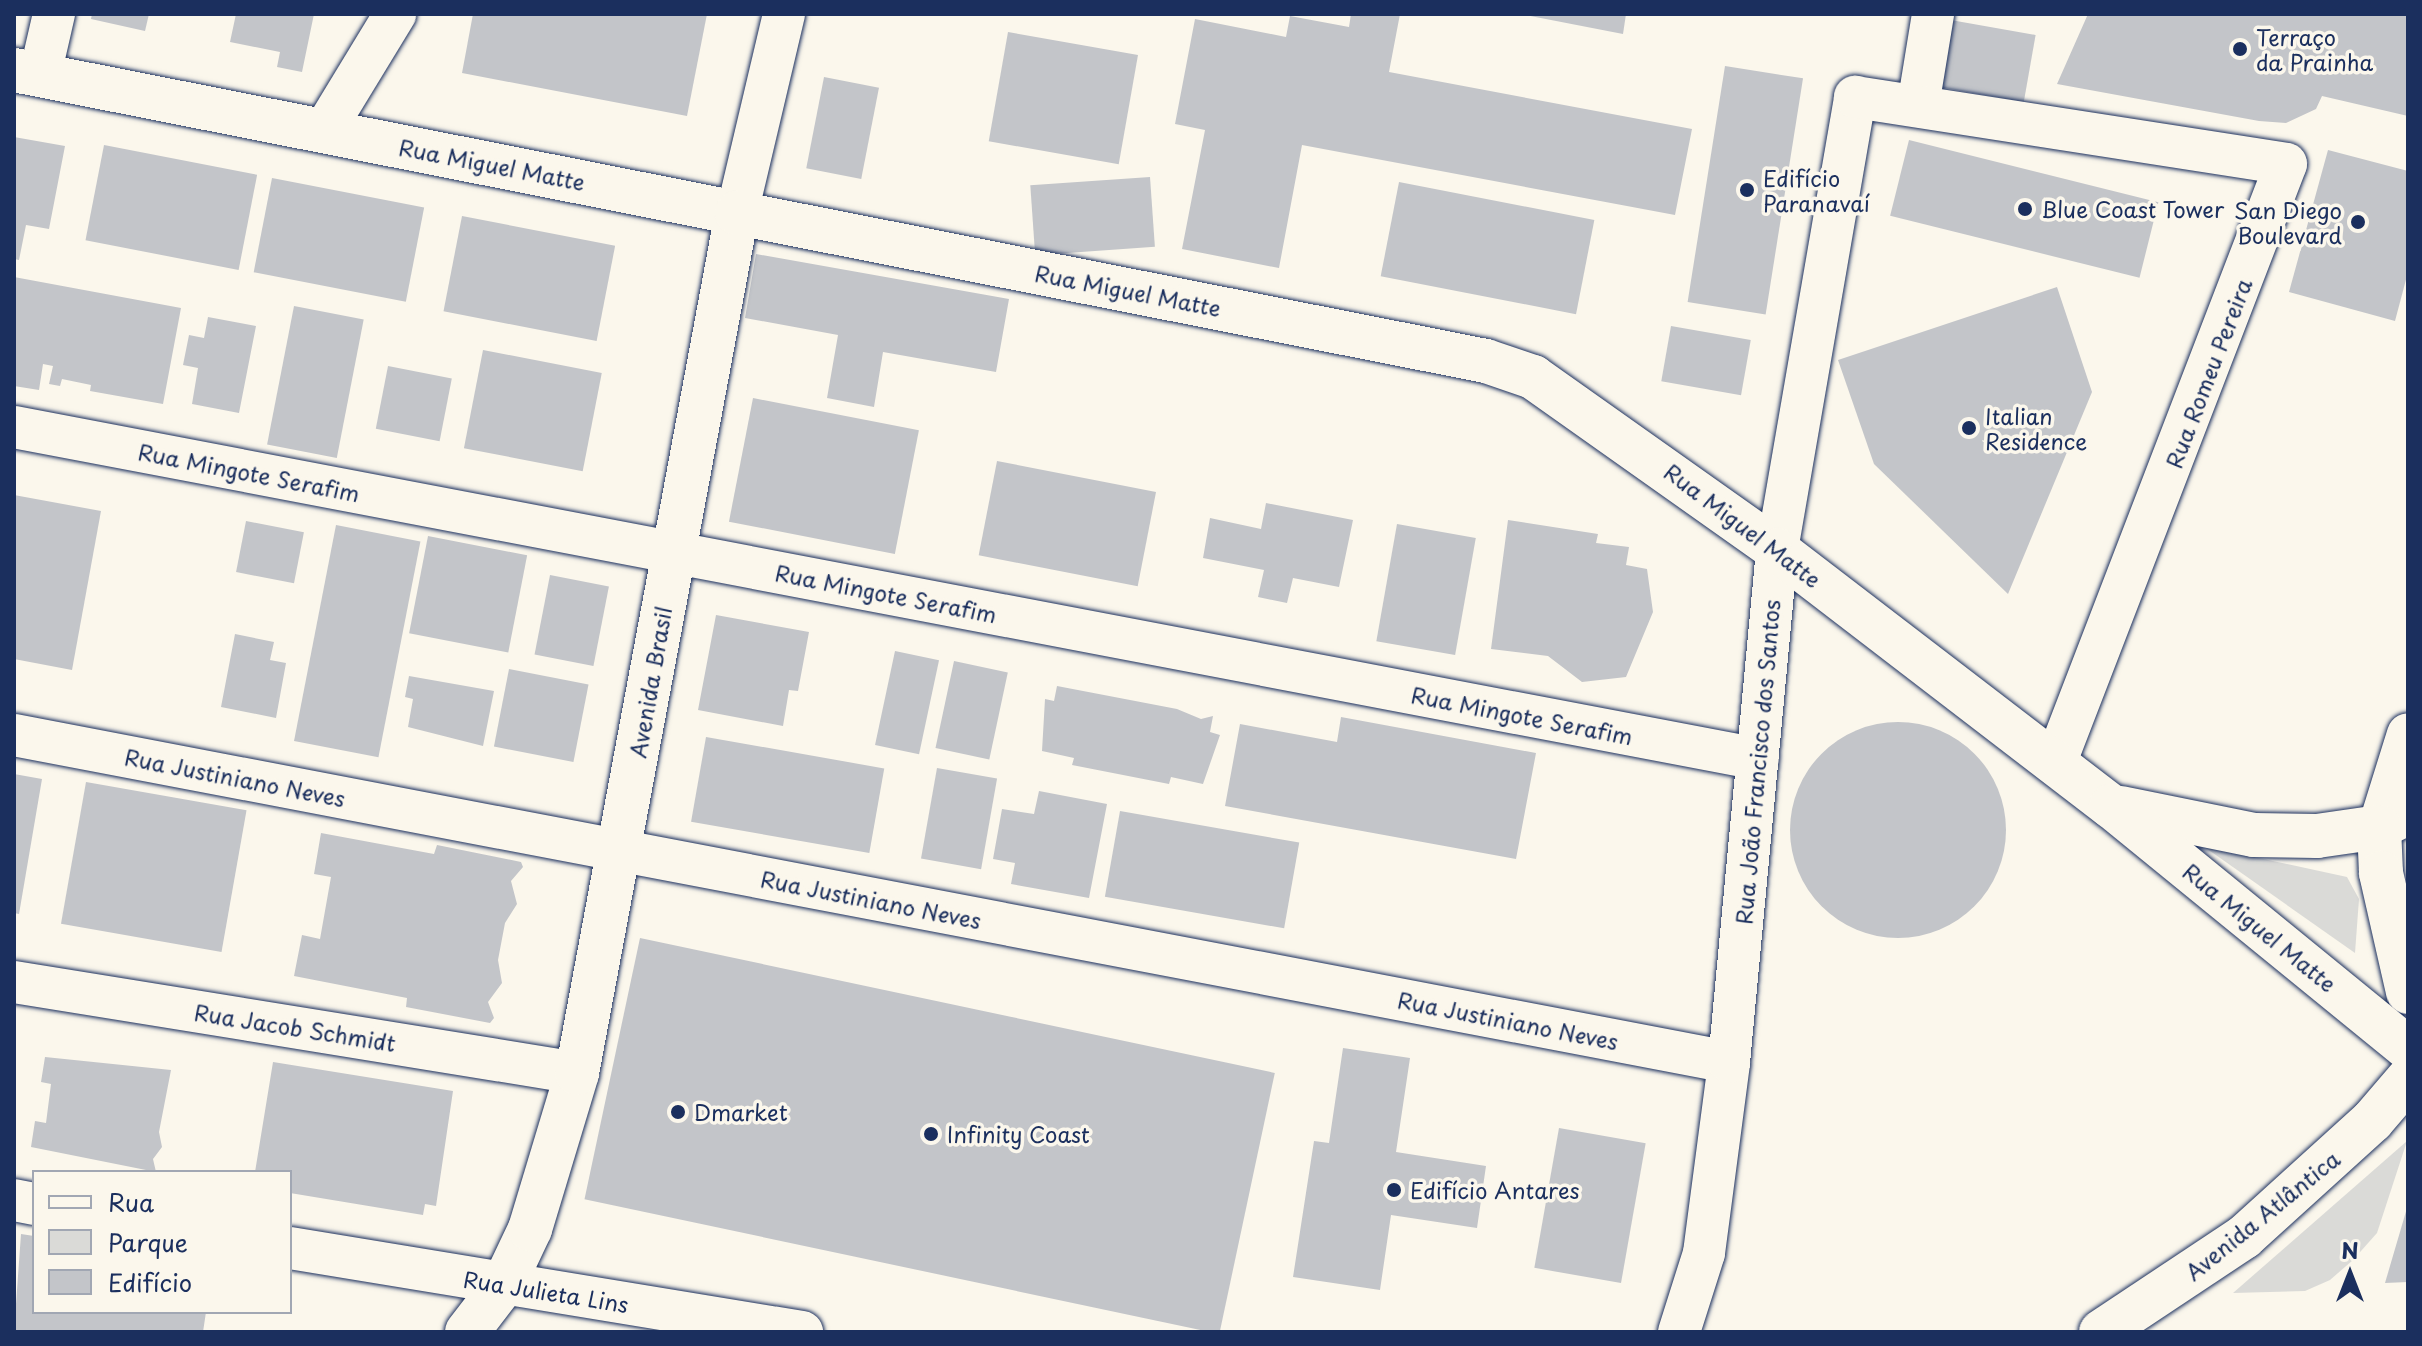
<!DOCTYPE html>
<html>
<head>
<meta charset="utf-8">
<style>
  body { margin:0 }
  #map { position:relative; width:2422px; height:1346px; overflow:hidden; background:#fbf7ec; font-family:"Playpen Sans",sans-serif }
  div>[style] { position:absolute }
  .green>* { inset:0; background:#dadad7 }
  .building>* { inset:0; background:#c3c5c9; transform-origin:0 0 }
  .round { border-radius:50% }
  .roads { filter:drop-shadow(0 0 2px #1b2f5e) drop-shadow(0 0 2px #1b2f5e) }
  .street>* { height:42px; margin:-21px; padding:0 21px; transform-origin:21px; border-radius:21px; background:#fbf7ec }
  .secondary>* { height:44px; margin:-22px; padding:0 22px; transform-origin:22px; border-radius:22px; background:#fbf7ec }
  .primary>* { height:44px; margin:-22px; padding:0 22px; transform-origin:22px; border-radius:22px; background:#fbf7ec }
  .dots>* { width:22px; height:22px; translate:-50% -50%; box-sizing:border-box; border:4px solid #fbf7ec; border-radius:50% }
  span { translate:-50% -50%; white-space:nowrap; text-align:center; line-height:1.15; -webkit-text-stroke:7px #fbf7ec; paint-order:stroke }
  .poi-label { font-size:22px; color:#1b2f5e }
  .left { translate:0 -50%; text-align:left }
  .right { translate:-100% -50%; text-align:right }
  .street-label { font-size:22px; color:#1b2f5e }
  .frame { position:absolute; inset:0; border:16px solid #1b2f5e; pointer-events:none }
  .legend { position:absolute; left:32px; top:1170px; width:260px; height:144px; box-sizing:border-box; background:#fbf7ec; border:2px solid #a1a7b3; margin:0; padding:10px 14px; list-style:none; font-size:24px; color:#1b2f5e }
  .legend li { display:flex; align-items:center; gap:16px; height:40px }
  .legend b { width:40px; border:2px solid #a1a7b3 }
  .north { position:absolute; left:2310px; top:1234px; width:80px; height:80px; -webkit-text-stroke:6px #fbf7ec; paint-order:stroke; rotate:0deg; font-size:22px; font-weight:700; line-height:32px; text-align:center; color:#1b2f5e }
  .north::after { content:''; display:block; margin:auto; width:28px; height:36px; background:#1b2f5e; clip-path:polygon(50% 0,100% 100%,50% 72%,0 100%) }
</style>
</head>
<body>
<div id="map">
  <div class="green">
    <div style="clip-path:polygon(2203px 846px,2347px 877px,2359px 899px,2355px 953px)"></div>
    <div style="clip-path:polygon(2407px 1141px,2377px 1233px,2353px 1260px,2330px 1280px,2305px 1291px,2233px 1293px)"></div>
  </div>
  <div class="building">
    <div style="clip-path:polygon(92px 14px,149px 14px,145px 31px,91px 19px)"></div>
    <div style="clip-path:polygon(236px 14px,314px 14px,302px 72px,277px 67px,280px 52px,230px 42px)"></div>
    <div style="clip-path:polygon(473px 14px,707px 14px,687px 116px,462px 73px)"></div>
    <div style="clip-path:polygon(1351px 14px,1400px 14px,1389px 72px,1692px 129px,1675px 215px,1302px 145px,1279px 268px,1182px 249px,1205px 130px,1175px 124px,1195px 19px,1286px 37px,1290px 16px,1349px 27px)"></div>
    <div style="clip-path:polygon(1520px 14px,1626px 14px,1623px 34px)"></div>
    <div style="clip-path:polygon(2088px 14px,2408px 14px,2408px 116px,2322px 96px,2316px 109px,2286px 123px,2259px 121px,2057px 84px)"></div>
    <div style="left:1945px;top:19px;width:92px;height:68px;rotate:10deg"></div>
    <div style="left:1008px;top:32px;width:132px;height:111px;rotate:10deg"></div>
    <div style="left:1725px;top:66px;width:79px;height:239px;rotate:9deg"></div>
    <div style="left:824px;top:77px;width:56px;height:93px;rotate:11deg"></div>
    <div style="clip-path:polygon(14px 137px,65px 146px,49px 229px,26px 225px,19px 260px,14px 259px)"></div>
    <div style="left:1909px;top:140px;width:257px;height:78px;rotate:14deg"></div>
    <div style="left:104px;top:145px;width:156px;height:97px;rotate:11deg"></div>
    <div style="clip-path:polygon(2328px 150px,2408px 171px,2408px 272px,2395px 321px,2289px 292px)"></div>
    <div style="left:1150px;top:177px;width:70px;height:120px;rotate:86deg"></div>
    <div style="left:272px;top:178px;width:155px;height:96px;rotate:11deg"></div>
    <div style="left:1399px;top:182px;width:199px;height:96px;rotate:11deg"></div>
    <div style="left:462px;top:216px;width:156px;height:97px;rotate:11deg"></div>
    <div style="clip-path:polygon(756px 254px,1009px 299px,996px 372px,883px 352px,874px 407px,827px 398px,838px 335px,745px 318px)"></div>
    <div style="clip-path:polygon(14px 277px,181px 308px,163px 404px,90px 391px,91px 385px,62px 379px,60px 386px,49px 384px,53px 366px,43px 364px,39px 390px,14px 386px)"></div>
    <div style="clip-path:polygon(2057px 287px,2092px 392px,2008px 594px,1874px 464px,1838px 360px)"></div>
    <div style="left:294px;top:306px;width:71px;height:141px;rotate:11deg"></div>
    <div style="clip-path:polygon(208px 317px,256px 326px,239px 413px,192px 404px,198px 368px,183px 365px,189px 335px,204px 338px)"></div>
    <div style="left:1671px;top:326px;width:81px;height:56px;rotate:10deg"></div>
    <div style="left:483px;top:350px;width:121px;height:100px;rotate:11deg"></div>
    <div style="left:388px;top:366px;width:65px;height:64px;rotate:11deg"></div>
    <div style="left:753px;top:398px;width:169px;height:126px;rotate:11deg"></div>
    <div style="left:997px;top:461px;width:162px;height:96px;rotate:11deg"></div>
    <div style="clip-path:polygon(14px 495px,101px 511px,72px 670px,14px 659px)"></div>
    <div style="clip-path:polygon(1266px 503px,1353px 520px,1339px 587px,1293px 578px,1287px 603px,1258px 597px,1264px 570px,1203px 558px,1210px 518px,1261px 529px)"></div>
    <div style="clip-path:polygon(1508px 520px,1598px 534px,1596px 543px,1629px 547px,1626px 565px,1647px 569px,1653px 612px,1626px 677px,1582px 682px,1548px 656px,1491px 649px)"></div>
    <div style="left:246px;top:521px;width:59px;height:52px;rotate:11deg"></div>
    <div style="left:1397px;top:524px;width:80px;height:119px;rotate:10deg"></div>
    <div style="left:336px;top:525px;width:86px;height:220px;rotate:11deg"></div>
    <div style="left:428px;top:536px;width:101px;height:99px;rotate:11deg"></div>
    <div style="left:550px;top:575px;width:60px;height:81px;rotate:11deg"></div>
    <div style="clip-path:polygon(716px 615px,809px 632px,798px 691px,789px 690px,783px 726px,698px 710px)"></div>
    <div style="clip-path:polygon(235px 634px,274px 642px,270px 660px,286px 663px,276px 718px,221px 707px)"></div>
    <div style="left:895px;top:651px;width:45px;height:96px;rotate:12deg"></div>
    <div style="left:954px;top:661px;width:55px;height:89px;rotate:12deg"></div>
    <div style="left:509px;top:669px;width:81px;height:79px;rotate:11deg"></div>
    <div style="clip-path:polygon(409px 676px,494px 691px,483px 746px,408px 727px,413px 699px,405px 697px)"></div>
    <div style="clip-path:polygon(1057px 686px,1177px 709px,1201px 719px,1213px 716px,1210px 732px,1220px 735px,1203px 784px,1171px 777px,1169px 784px,1072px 765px,1074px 758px,1042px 751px,1045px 699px,1054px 701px)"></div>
    <div style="clip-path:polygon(1341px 717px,1536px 753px,1516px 859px,1225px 806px,1240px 724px,1337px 742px)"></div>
    <div class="round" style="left:1790px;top:722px;width:216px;height:216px"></div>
    <div style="left:706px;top:737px;width:181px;height:86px;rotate:10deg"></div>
    <div style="left:937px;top:768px;width:61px;height:92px;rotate:10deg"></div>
    <div style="clip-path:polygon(14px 774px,42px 779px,19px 914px,14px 913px)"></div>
    <div style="left:86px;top:782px;width:163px;height:144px;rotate:10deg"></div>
    <div style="clip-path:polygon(1039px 791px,1107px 804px,1089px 898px,1011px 884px,1015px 863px,993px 859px,1002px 809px,1034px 814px)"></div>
    <div style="left:1120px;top:811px;width:182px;height:87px;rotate:10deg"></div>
    <div style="clip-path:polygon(321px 833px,434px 854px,437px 845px,521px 862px,523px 867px,511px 881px,517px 904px,505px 923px,498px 960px,502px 983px,488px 1002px,494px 1018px,490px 1023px,406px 1007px,407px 998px,294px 976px,302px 935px,320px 939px,331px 877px,314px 874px)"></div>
    <div style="left:640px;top:938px;width:649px;height:267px;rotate:12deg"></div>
    <div style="clip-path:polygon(1343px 1048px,1410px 1058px,1396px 1152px,1486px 1166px,1477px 1228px,1391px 1215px,1380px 1290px,1293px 1277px,1314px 1141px,1329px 1143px)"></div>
    <div style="clip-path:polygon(45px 1057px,171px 1070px,159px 1132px,162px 1147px,153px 1159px,156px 1172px,31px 1147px,35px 1121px,46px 1123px,51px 1084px,41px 1082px)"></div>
    <div style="clip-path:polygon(273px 1062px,453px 1091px,436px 1206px,425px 1204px,423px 1215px,290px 1193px,290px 1172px,255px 1172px)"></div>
    <div style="left:1559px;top:1128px;width:88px;height:142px;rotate:10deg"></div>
    <div style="clip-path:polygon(2407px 1208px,2408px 1282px,2385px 1283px)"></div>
    <div style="clip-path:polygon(21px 1234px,34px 1236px,34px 1312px,206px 1312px,203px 1332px,14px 1332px)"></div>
  </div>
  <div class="roads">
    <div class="street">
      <div style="left:40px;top:75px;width:63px;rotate:-77.1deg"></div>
      <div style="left:1918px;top:106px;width:93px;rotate:-80.7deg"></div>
      <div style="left:324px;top:131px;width:137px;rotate:-58.7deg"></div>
      <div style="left:737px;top:213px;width:204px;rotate:-76.7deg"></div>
      <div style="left:14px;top:427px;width:1775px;rotate:10.78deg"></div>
      <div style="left:14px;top:735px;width:1746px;rotate:10.8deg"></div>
      <div style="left:2379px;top:827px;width:97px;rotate:-72.7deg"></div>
      <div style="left:14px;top:982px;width:570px;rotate:9.18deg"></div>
      <div style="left:14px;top:1200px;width:20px;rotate:11deg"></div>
      <div style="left:290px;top:1248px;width:519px;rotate:9.32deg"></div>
      <div style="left:1679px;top:1332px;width:83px;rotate:-72.4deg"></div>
      <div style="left:1704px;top:1253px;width:193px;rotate:-82.5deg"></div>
      <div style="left:1729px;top:1062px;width:514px;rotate:-84.64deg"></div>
      <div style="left:1777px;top:550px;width:460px;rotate:-80.2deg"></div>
      <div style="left:1855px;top:97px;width:436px;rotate:8.8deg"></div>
      <div style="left:2286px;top:164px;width:643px;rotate:111.06deg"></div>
    </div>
    <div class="secondary">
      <div style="left:14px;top:70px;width:737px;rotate:11.19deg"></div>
      <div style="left:2379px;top:827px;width:32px;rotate:-26deg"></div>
    </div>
    <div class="primary">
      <div style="left:2121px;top:808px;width:136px;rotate:11.5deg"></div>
      <div style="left:2254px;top:835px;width:63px;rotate:0.9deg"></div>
      <div style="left:2317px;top:836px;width:63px;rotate:-8.3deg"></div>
      <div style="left:2379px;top:827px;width:46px;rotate:87.5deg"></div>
      <div style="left:2381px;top:873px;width:122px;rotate:77.2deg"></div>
      <div style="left:467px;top:1332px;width:61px;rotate:-52.4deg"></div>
      <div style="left:504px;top:1284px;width:61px;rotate:-64.7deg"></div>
      <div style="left:530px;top:1229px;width:163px;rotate:-73.2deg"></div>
      <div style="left:577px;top:1073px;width:875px;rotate:-79.46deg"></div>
      <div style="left:737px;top:213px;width:763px;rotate:11.18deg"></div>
      <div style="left:1486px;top:361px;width:50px;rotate:18.8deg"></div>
      <div style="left:1533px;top:377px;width:299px;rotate:35.3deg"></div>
      <div style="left:1777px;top:550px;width:421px;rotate:37.5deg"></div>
      <div style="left:2111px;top:806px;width:383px;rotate:39.2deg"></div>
      <div style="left:2101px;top:1332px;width:172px;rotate:-33.6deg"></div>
      <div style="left:2244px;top:1237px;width:173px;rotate:-42.2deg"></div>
      <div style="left:2372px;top:1121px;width:55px;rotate:-49.4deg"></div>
    </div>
  </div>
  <div class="dots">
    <div style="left:2240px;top:49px;background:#1b2f5e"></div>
    <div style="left:1747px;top:190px;background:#1b2f5e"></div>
    <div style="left:2025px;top:209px;background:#1b2f5e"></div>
    <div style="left:2358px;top:222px;background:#1b2f5e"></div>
    <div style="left:1969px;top:428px;background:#1b2f5e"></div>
    <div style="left:678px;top:1112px;background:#1b2f5e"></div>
    <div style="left:931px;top:1134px;background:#1b2f5e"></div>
    <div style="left:1394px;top:1190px;background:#1b2f5e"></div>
  </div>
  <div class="poi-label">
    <span class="left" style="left:2256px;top:49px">Terraço<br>da Prainha</span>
    <span class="left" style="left:1763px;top:190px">Edifício<br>Paranavaí</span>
    <span class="left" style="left:2041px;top:209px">Blue Coast Tower</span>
    <span class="right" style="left:2342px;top:222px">San Diego<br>Boulevard</span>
    <span class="left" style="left:1985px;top:428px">Italian<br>Residence</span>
    <span class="left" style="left:694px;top:1112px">Dmarket</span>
    <span class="left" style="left:947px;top:1134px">Infinity Coast</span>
    <span class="left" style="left:1410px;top:1190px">Edifício Antares</span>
  </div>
  <div class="street-label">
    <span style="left:492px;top:164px;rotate:11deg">Rua Miguel Matte</span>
    <span style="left:1128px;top:290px;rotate:11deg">Rua Miguel Matte</span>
    <span style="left:2208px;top:373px;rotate:-69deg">Rua Romeu Pereira</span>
    <span style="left:249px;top:472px;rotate:11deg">Rua Mingote Serafim</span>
    <span style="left:1743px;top:525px;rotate:37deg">Rua Miguel Matte</span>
    <span style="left:886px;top:593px;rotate:11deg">Rua Mingote Serafim</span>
    <span style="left:650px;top:682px;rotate:-80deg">Avenida Brasil</span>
    <span style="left:1522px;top:715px;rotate:11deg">Rua Mingote Serafim</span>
    <span style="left:1757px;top:762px;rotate:-85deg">Rua João Francisco dos Santos</span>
    <span style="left:235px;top:777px;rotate:11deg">Rua Justiniano Neves</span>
    <span style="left:871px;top:899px;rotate:11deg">Rua Justiniano Neves</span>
    <span style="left:2260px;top:927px;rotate:39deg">Rua Miguel Matte</span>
    <span style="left:1508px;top:1020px;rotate:11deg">Rua Justiniano Neves</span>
    <span style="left:295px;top:1027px;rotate:9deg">Rua Jacob Schmidt</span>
    <span style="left:2262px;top:1215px;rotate:-39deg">Avenida Atlântica</span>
    <span style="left:546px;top:1291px;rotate:9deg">Rua Julieta Lins</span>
  </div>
  <div class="frame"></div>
  <ul class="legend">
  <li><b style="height:10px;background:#fbf7ec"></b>Rua</li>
  <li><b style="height:22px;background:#dadad7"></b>Parque</li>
  <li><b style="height:22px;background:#c3c5c9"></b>Edifício</li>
  </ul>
  <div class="north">N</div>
</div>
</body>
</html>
